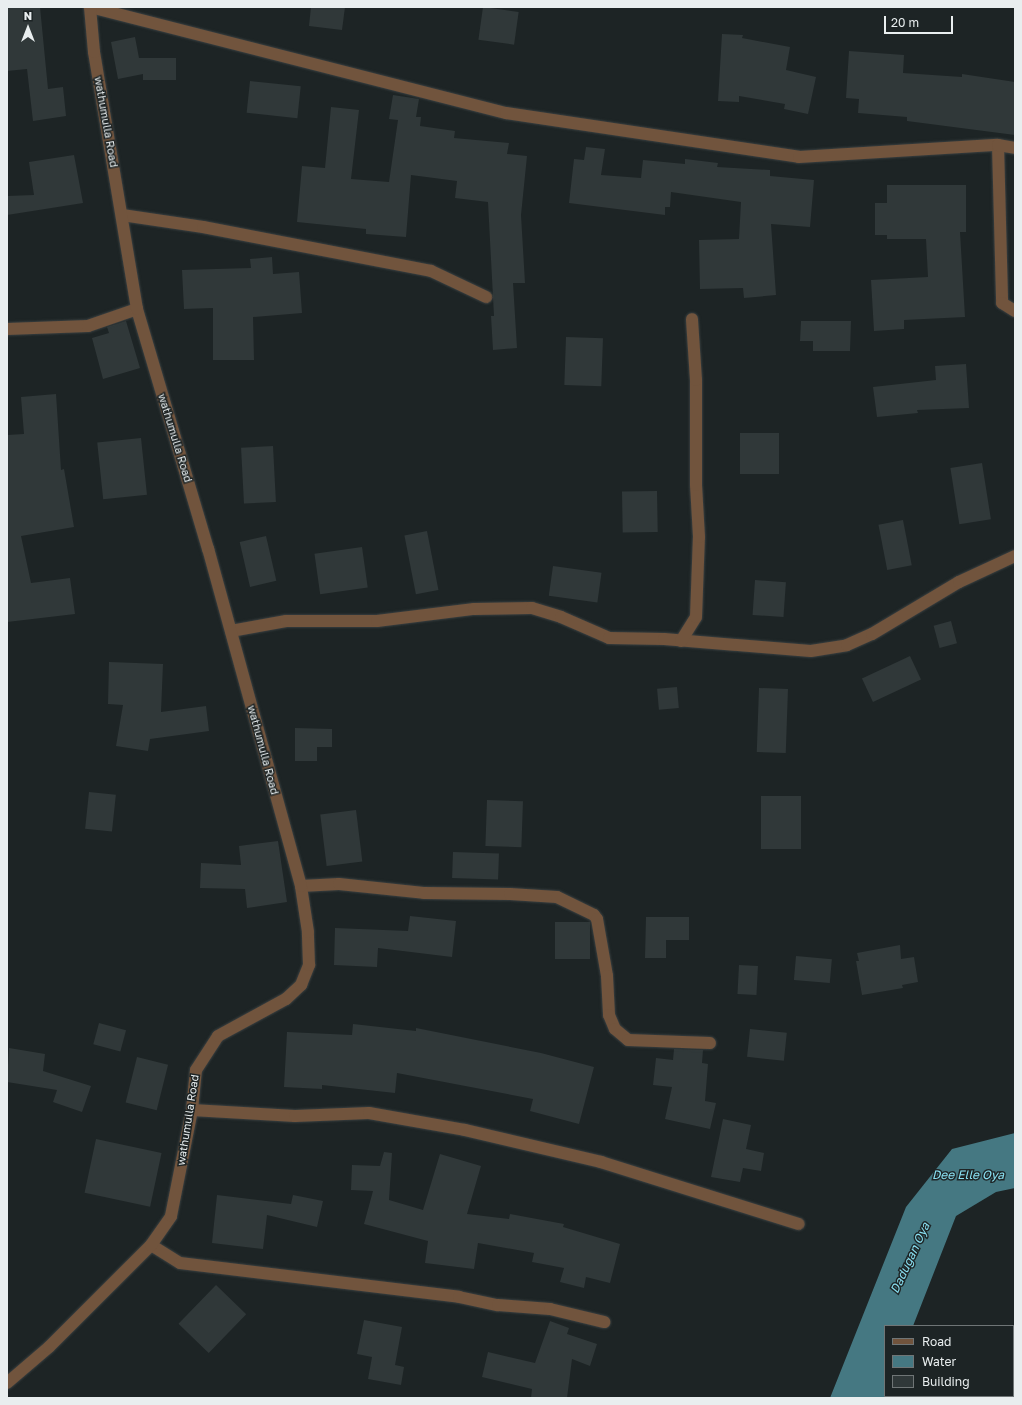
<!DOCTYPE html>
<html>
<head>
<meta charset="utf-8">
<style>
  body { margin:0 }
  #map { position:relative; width:1022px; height:1405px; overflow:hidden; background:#1d2425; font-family:"Golos Text",sans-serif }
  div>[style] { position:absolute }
  .water>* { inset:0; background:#457882 }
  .building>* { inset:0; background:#303839; transform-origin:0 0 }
  .roads { filter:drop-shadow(0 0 1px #3a4041) drop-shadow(0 0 1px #3a4041) }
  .street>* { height:12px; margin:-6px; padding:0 6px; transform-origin:6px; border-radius:6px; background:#71543d }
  span { translate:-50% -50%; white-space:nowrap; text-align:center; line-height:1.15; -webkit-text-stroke:3px #1d2425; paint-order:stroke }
  .street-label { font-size:11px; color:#e9eeef }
  .water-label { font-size:12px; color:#89e0f2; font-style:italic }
  .frame { position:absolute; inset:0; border:8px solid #e9eeef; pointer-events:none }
  .legend { position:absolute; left:884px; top:1325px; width:130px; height:72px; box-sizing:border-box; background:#1d2425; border:1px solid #6f7576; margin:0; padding:5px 7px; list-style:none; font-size:12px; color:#e9eeef }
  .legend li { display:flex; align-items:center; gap:8px; height:20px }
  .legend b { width:20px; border:1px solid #6f7576 }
  .north { position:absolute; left:8px; top:8px; width:40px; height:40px; -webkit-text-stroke:3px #1d2425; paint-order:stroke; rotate:0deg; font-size:11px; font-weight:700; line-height:16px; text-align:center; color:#e9eeef }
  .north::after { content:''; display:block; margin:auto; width:14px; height:18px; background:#e9eeef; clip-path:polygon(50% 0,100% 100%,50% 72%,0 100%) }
  .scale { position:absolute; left:884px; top:16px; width:69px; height:18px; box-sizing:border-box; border:2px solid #e9eeef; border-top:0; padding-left:5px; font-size:12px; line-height:14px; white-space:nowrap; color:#e9eeef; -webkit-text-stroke:3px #1d2425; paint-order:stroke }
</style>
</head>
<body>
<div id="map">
  <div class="water">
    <div style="clip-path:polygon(1015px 1133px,1015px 1188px,996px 1192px,956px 1216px,913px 1326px,885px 1326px,885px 1398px,830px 1398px,906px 1207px,952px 1149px)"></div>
  </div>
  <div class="building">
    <div style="clip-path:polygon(7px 7px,40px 7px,48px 89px,63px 87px,66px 116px,33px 121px,27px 69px,7px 71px)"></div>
    <div style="clip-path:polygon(311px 7px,345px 7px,342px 30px,309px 26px)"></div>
    <div style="left:483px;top:7px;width:36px;height:33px;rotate:8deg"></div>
    <div style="clip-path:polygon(722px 34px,743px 35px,742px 38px,790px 47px,786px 70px,816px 77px,808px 114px,784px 109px,785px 104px,739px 96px,739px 102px,718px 101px)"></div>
    <div style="clip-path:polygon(135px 37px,139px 58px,176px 58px,176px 80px,143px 80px,143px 74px,118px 79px,111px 42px)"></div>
    <div style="clip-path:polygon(849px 51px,904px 55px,903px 73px,962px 77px,962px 74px,1015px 82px,1015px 135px,907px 121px,907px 117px,858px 113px,859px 99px,846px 98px)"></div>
    <div style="left:250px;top:81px;width:51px;height:32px;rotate:6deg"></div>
    <div style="clip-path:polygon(393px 95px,419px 99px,416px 117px,421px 117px,420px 126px,455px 131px,454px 138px,509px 143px,507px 154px,527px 156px,521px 215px,525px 283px,513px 283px,517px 348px,493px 350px,491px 316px,494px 316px,488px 202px,455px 198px,457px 181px,411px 175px,406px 237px,366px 234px,366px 229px,297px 222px,302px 166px,325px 168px,331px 107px,359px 110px,351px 179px,389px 182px,398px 120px,389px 119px)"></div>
    <div style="clip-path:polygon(586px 147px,605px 149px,601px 175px,641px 178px,643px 160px,685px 164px,685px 159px,718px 163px,717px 167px,770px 170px,770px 176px,814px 180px,810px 227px,771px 224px,776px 295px,744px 298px,743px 288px,700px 289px,699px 240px,739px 239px,741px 202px,671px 192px,670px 207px,665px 207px,665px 215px,569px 203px,574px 159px,584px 160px)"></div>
    <div style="clip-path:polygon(74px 155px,83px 203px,7px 215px,7px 196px,34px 195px,29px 162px)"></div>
    <div style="clip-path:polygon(887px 185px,966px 185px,966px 232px,960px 232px,965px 317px,904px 320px,904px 329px,874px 331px,871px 280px,928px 277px,926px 239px,887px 239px,887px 235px,875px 235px,875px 203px,887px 203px)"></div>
    <div style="clip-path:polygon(272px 257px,273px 274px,299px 272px,302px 313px,253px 317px,254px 360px,213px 360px,213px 308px,184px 309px,182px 270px,251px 268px,250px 259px)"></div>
    <div style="clip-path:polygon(126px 321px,140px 368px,103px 379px,92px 338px,109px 333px,107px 327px)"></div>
    <div style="clip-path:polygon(801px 321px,851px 321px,850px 351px,813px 351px,813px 341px,800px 341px)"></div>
    <div style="left:566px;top:337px;width:37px;height:48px;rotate:2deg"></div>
    <div style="clip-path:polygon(966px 364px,969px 408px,917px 410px,918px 413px,877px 417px,873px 387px,936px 380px,935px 366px)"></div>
    <div style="clip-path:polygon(56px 394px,61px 470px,64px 469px,74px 527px,21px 536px,31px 583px,70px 578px,75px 614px,7px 622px,7px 435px,24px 434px,21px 397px)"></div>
    <div style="left:740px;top:433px;width:39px;height:41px"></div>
    <div style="left:141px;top:438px;width:57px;height:44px;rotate:84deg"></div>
    <div style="left:273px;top:446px;width:56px;height:32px;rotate:87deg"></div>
    <div style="left:982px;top:463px;width:57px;height:32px;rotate:81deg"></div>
    <div style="left:657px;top:491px;width:41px;height:35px;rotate:89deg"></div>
    <div style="left:903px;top:520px;width:46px;height:25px;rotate:79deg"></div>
    <div style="left:427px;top:531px;width:60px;height:23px;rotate:79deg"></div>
    <div style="left:266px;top:536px;width:46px;height:27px;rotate:77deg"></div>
    <div style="left:362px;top:547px;width:41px;height:48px;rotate:82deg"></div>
    <div style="left:553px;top:566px;width:49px;height:30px;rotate:8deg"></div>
    <div style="left:755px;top:580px;width:31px;height:35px;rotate:4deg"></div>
    <div style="left:951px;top:621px;width:23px;height:18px;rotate:75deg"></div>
    <div style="left:910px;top:656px;width:26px;height:53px;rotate:65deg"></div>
    <div style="clip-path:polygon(109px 662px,163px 664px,161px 712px,206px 706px,209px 731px,150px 739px,148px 751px,116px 746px,123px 705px,108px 704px)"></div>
    <div style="left:677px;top:687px;width:21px;height:20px;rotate:85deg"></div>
    <div style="left:759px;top:688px;width:29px;height:64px;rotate:2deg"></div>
    <div style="clip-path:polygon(295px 728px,332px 729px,332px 747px,317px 747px,317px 761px,295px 761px)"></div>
    <div style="left:89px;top:792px;width:27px;height:37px;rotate:6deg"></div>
    <div style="left:761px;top:796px;width:40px;height:53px"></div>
    <div style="left:487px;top:800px;width:36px;height:46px;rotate:2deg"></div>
    <div style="left:356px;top:810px;width:52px;height:36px;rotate:83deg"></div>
    <div style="clip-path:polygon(278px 841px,287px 902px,247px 908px,245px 889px,200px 888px,201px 863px,241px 865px,239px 846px)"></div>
    <div style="left:453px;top:852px;width:46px;height:26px;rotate:2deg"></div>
    <div style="clip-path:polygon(410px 916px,456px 921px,452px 957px,378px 948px,377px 967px,334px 965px,335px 928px,408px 931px)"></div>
    <div style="clip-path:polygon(646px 917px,689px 917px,689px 940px,666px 940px,666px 958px,645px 958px)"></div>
    <div style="left:555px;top:922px;width:35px;height:37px"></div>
    <div style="clip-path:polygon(900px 945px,901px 959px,914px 957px,918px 982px,902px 985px,903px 988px,862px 995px,856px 961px,859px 961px,857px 953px)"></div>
    <div style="left:796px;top:956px;width:36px;height:24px;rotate:5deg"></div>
    <div style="left:739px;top:965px;width:19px;height:29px;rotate:3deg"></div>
    <div style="left:99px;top:1023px;width:28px;height:22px;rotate:15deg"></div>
    <div style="clip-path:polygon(353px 1024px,416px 1031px,416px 1028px,541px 1053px,594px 1067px,579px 1124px,530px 1111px,533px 1099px,397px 1073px,395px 1093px,322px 1085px,322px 1089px,284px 1087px,287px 1032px,352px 1035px)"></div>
    <div style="left:750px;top:1029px;width:37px;height:28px;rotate:6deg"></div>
    <div style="clip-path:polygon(9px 1048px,45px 1054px,43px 1071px,91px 1086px,82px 1112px,53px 1102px,57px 1090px,7px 1082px)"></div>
    <div style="clip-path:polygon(674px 1049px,703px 1050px,702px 1063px,708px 1064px,705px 1101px,716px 1103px,710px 1129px,665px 1119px,672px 1087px,653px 1085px,656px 1058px,673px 1060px)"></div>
    <div style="left:137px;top:1057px;width:32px;height:47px;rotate:14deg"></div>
    <div style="clip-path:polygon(723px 1119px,751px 1125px,746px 1149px,764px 1153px,761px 1171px,743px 1168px,740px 1182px,711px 1177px)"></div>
    <div style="left:96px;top:1139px;width:67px;height:55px;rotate:12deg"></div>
    <div style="clip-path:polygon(384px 1152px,392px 1153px,389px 1200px,423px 1210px,440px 1154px,481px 1166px,467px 1214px,509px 1219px,510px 1214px,564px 1224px,563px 1227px,620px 1244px,610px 1283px,586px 1277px,584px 1288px,560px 1282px,564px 1268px,532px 1262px,534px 1253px,478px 1243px,474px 1269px,425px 1263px,428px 1241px,364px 1224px,373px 1191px,351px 1190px,352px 1165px,380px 1166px)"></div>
    <div style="clip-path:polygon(217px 1195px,291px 1204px,293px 1195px,323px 1201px,317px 1227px,267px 1215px,263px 1249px,212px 1243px)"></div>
    <div style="left:216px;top:1285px;width:42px;height:54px;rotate:44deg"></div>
    <div style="clip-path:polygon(364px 1320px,402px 1327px,395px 1365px,404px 1367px,401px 1385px,368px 1379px,372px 1357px,357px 1354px)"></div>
    <div style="clip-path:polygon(550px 1321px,569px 1328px,567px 1334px,597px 1344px,590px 1366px,572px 1359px,567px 1398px,531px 1398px,532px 1389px,482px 1377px,488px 1352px,535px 1363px)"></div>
  </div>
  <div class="roads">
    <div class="street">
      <div style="left:90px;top:7px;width:429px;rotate:14.3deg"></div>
      <div style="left:506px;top:113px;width:296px;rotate:8.5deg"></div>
      <div style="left:799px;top:157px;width:199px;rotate:-3.5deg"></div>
      <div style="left:998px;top:145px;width:158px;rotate:88.5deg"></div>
      <div style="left:1002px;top:303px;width:15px;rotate:32deg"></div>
      <div style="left:998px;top:145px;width:17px;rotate:10deg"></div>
      <div style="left:122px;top:215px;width:82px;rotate:8.4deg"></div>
      <div style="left:203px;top:227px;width:232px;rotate:10.9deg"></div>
      <div style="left:431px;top:271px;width:61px;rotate:25.3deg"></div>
      <div style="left:7px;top:329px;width:81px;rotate:-2.1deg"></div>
      <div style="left:88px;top:326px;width:52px;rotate:-19.1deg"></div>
      <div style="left:231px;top:631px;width:56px;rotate:-10.3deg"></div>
      <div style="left:286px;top:621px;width:91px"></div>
      <div style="left:377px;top:621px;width:98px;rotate:-7.1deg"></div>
      <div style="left:474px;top:609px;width:58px;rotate:-1deg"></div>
      <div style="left:532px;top:608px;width:30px;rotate:17deg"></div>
      <div style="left:561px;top:617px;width:52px;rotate:23.6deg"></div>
      <div style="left:609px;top:638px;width:55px;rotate:1deg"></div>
      <div style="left:664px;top:639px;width:147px;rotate:4.7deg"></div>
      <div style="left:811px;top:651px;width:36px;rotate:-9deg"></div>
      <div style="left:847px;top:645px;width:27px;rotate:-24deg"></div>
      <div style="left:872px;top:634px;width:101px;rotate:-30.9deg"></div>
      <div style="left:959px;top:582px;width:62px;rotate:-24.9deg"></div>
      <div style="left:681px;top:641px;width:28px;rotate:-58deg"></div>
      <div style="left:696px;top:617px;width:80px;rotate:-87.9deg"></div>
      <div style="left:699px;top:537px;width:52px;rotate:-93.3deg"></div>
      <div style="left:696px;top:485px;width:105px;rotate:-90deg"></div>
      <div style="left:696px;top:380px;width:61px;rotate:-93.8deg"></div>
      <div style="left:301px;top:886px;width:38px;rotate:-3deg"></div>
      <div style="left:339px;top:884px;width:85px;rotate:6deg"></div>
      <div style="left:424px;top:893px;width:86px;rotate:0.7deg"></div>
      <div style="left:510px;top:894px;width:47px;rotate:3.7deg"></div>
      <div style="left:557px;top:897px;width:41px;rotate:25.9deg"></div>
      <div style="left:594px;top:915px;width:5px;rotate:53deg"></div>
      <div style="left:597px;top:919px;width:58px;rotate:80deg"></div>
      <div style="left:607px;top:976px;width:39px;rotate:87deg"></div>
      <div style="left:609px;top:1015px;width:15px;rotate:67deg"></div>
      <div style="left:615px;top:1029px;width:17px;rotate:40deg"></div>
      <div style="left:628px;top:1040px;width:82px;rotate:2.1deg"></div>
      <div style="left:192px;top:1110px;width:103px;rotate:3.3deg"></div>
      <div style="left:295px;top:1116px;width:74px;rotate:-2.3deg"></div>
      <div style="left:369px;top:1113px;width:97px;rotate:10deg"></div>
      <div style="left:465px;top:1130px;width:140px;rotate:13.2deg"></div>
      <div style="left:601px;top:1162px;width:207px;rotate:17.4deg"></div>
      <div style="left:151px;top:1245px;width:34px;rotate:32deg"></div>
      <div style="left:180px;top:1263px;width:281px;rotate:6.9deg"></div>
      <div style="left:459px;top:1297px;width:40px;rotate:12deg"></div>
      <div style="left:498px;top:1305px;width:52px;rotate:4.4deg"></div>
      <div style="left:550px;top:1309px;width:56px;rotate:13.5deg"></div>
      <div style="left:7px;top:1383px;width:55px;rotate:-40.6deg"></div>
      <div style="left:49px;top:1347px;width:144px;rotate:-45deg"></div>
      <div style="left:151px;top:1245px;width:35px;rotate:-55deg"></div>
      <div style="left:171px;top:1216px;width:108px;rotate:-78.8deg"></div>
      <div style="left:192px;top:1110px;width:40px;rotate:-84.3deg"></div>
      <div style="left:196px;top:1070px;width:40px;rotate:-57.1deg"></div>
      <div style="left:218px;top:1036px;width:77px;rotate:-28.6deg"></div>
      <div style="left:286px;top:999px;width:21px;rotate:-43deg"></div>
      <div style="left:301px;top:985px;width:22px;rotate:-68deg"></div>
      <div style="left:309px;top:965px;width:33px;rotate:-92deg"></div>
      <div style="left:308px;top:932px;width:47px;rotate:-98.7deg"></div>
      <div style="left:301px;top:886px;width:350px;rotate:-105.4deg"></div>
      <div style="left:208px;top:549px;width:250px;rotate:-106.5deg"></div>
      <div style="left:137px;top:309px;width:261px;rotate:-99.5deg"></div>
      <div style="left:94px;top:52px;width:45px;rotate:-95.1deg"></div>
    </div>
  </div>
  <div class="street-label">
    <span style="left:106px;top:122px;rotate:80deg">wathumulla Road</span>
    <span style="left:175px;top:438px;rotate:73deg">wathumulla Road</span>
    <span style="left:263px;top:750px;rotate:75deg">wathumulla Road</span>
    <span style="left:188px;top:1120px;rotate:-81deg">wathumulla Road</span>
  </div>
  <div class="water-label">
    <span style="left:968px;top:1175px">Dee Elle Oya</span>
    <span style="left:910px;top:1258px;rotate:-65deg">Dadugan Oya</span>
  </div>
  <div class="frame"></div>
  <ul class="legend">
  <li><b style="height:5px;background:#71543d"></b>Road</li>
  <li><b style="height:11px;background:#457882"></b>Water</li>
  <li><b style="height:11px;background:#303839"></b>Building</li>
  </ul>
  <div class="north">N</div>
  <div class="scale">20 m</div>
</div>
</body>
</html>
